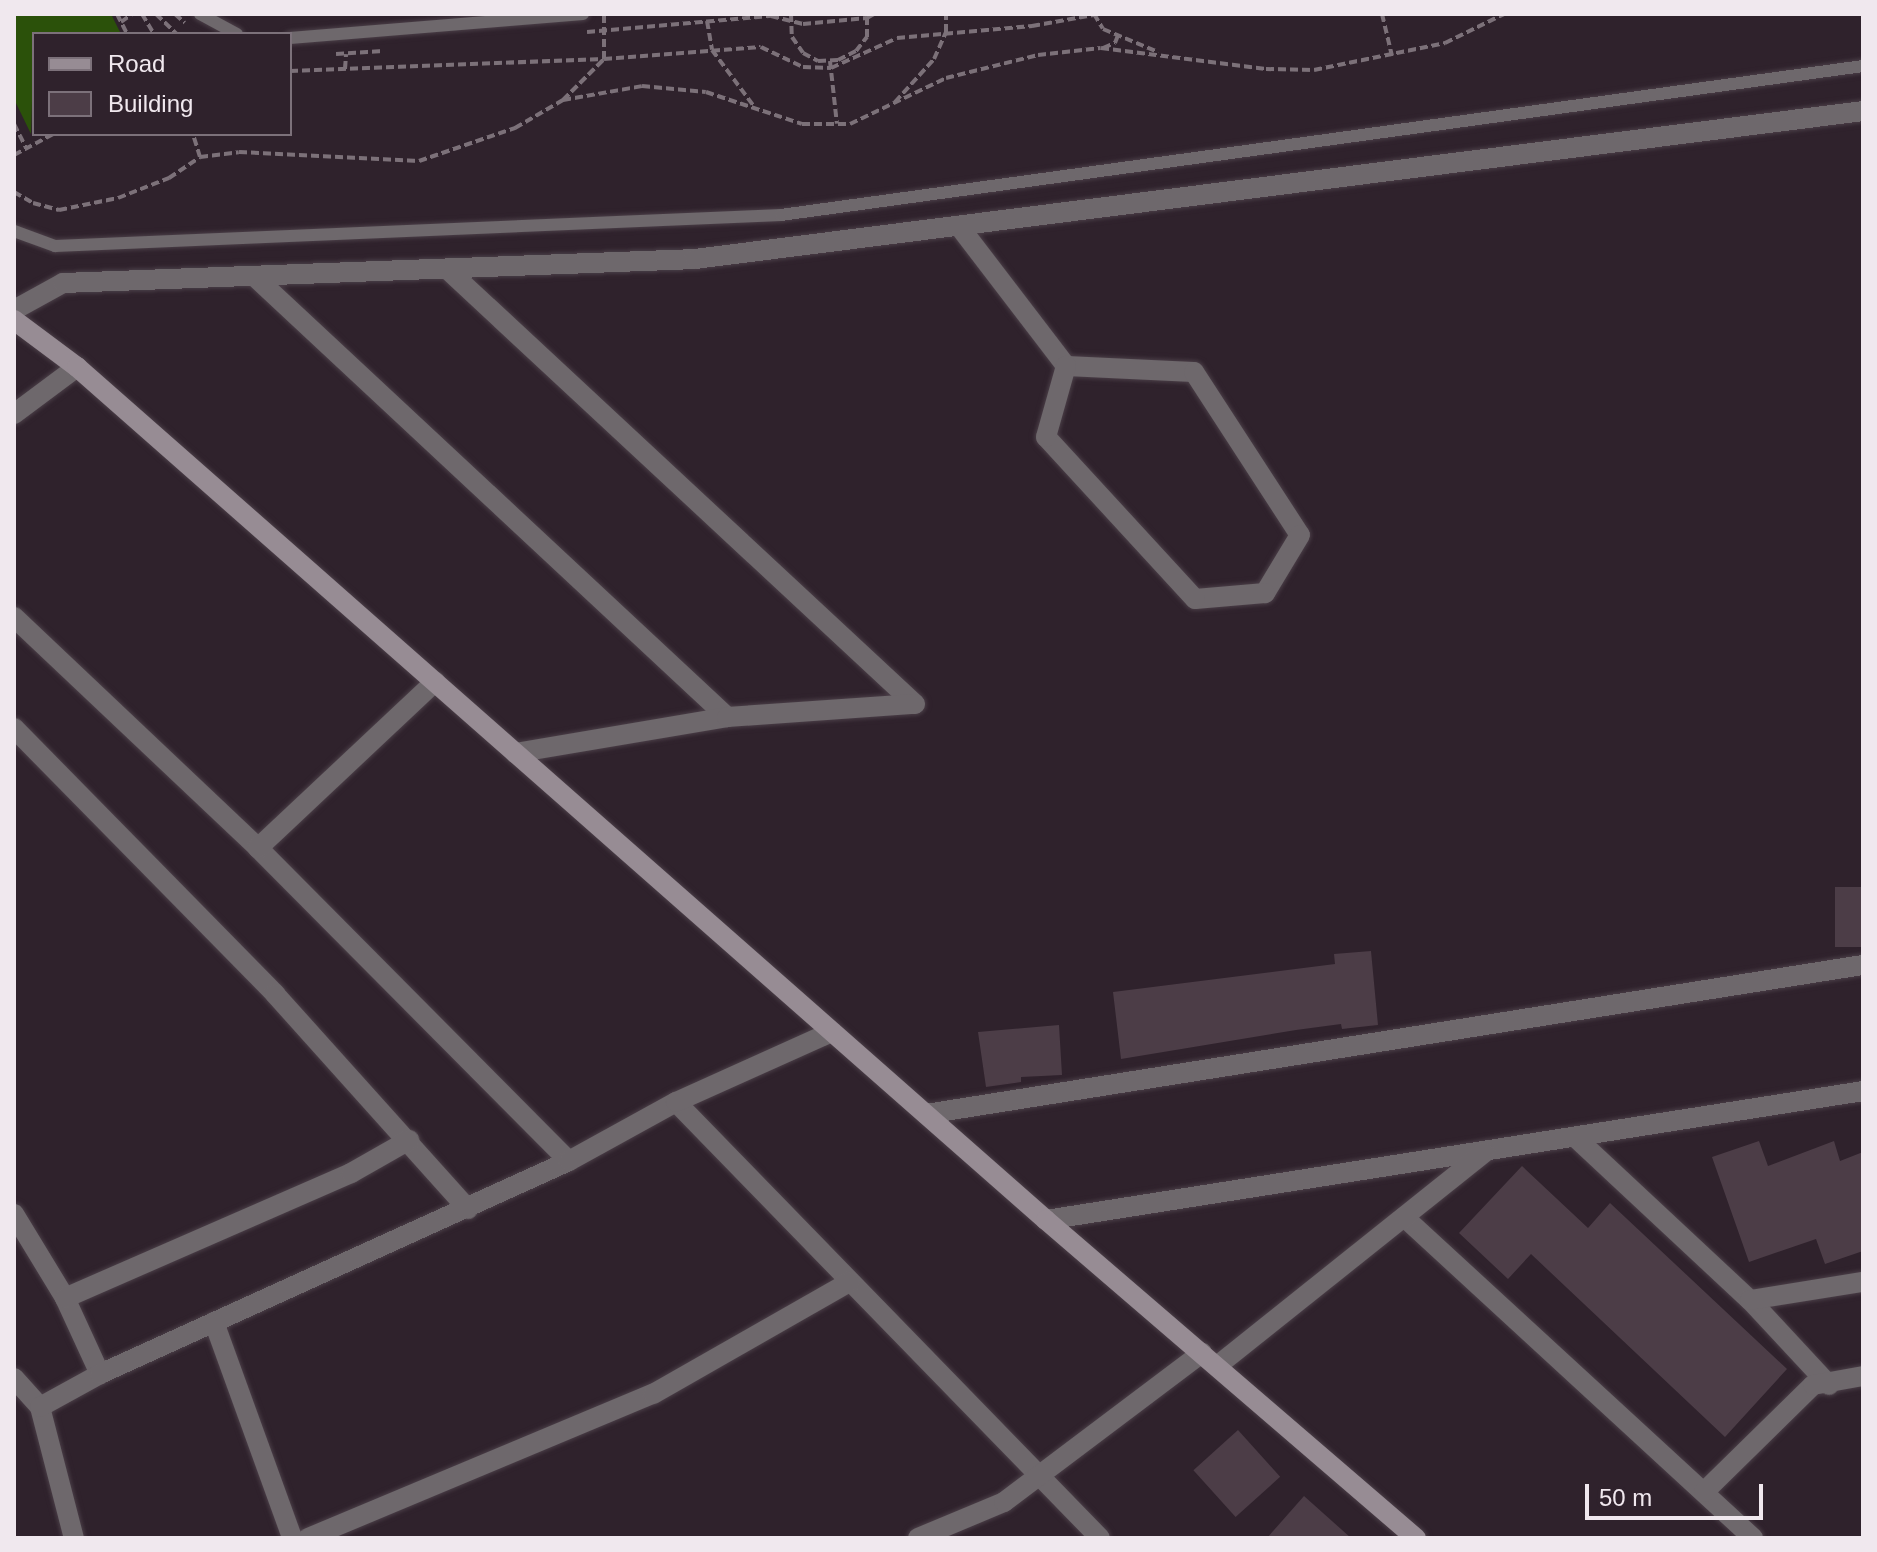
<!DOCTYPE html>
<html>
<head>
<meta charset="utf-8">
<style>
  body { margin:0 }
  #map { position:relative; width:1877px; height:1552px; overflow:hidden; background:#2f222c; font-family:Helvetica,sans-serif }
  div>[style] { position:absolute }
  .green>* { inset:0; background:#2b510a }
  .building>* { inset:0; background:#4c3d47; transform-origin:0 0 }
  .path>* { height:4px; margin-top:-2px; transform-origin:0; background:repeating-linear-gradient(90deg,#7c7179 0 8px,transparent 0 12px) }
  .roads { filter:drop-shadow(0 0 2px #4a3e47) drop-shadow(0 0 2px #4a3e47) }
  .lane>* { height:12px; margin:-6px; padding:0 6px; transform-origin:6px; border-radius:6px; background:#6e686c }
  .street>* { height:20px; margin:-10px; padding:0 10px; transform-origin:10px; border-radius:10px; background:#6e686c }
  .secondary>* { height:20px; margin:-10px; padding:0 10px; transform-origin:10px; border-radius:10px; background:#978c94 }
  span { translate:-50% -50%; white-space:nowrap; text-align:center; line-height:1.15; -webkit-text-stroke:6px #2f222c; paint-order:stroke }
  .frame { position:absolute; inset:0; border:16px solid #f0e8ee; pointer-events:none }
  .legend { position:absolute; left:32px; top:32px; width:260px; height:104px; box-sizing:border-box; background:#2f222c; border:2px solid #7c717a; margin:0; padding:10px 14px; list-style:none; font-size:24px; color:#f0e8ee }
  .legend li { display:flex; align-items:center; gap:16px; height:40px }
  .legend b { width:40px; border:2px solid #7c717a }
  .scale { position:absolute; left:1585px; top:1484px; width:178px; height:36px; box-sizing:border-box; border:4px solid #f0e8ee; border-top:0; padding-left:10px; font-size:24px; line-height:28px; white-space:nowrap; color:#f0e8ee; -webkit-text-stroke:6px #2f222c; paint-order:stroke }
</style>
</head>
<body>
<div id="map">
  <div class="green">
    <div style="clip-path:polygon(14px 14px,111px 14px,121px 34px,34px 34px,31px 134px,14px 99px)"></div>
  </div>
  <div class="building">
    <div style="left:1863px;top:887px;width:60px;height:28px;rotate:90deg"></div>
    <div style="clip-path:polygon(1371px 951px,1378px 1025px,1342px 1029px,1341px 1024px,1296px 1030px,1121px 1059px,1113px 992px,1335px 964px,1334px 954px)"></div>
    <div style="clip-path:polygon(1059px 1025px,1062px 1075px,1021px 1077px,1021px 1082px,986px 1087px,978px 1032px)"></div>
    <div style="clip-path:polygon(1759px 1141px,1768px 1166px,1834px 1141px,1840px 1161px,1863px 1152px,1863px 1251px,1825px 1264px,1816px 1239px,1749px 1262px,1712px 1157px)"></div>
    <div style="clip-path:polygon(1522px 1166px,1588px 1228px,1610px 1203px,1787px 1369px,1725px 1437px,1531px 1254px,1508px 1279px,1459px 1233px)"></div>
    <div style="left:1238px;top:1430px;width:63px;height:60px;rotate:48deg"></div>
    <div style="clip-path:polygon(1304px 1496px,1351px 1538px,1267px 1538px)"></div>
  </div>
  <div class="path">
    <div style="left:117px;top:14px;width:22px;rotate:63deg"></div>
    <div style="left:142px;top:14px;width:23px;rotate:59deg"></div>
    <div style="left:156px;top:14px;width:29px;rotate:44deg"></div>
    <div style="left:175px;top:14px;width:13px;rotate:42deg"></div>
    <div style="left:791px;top:14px;width:23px;rotate:88deg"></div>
    <div style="left:792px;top:37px;width:19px;rotate:55deg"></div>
    <div style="left:803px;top:53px;width:17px;rotate:28deg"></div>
    <div style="left:818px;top:61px;width:20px;rotate:-3deg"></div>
    <div style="left:838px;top:60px;width:20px;rotate:-27deg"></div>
    <div style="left:856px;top:51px;width:18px;rotate:-52deg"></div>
    <div style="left:867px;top:37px;width:23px;rotate:-90deg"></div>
    <div style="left:1094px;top:14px;width:17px;rotate:59deg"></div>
    <div style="left:1103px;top:29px;width:60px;rotate:22.7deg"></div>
    <div style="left:1382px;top:14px;width:43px;rotate:76.6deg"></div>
    <div style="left:707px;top:21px;width:29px;rotate:80deg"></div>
    <div style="left:712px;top:50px;width:69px;rotate:53.3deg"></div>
    <div style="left:121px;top:22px;width:14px;rotate:-36deg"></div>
    <div style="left:587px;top:32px;width:185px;rotate:-5deg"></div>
    <div style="left:771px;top:16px;width:33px;rotate:14deg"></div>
    <div style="left:803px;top:24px;width:64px;rotate:-5.4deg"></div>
    <div style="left:867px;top:18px;width:8px;rotate:-30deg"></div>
    <div style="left:1103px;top:48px;width:13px;rotate:-23deg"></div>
    <div style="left:1115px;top:43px;width:9px;rotate:-69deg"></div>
    <div style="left:336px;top:54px;width:47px;rotate:-3.7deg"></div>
    <div style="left:830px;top:61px;width:63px;rotate:83.7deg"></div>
    <div style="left:345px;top:69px;width:15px;rotate:-86deg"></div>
    <div style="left:290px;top:71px;width:314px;rotate:-2.2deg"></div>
    <div style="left:604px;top:59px;width:157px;rotate:-4.4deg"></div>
    <div style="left:761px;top:47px;width:47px;rotate:25.5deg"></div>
    <div style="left:803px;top:67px;width:28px;rotate:2deg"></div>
    <div style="left:831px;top:68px;width:72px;rotate:-24.4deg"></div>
    <div style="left:897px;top:38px;width:136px;rotate:-5.1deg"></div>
    <div style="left:1032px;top:26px;width:68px;rotate:-10.2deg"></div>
    <div style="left:563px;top:100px;width:80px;rotate:-10deg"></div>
    <div style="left:642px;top:86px;width:64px;rotate:5.4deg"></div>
    <div style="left:706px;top:92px;width:101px;rotate:18.4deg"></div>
    <div style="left:802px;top:124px;width:48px"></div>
    <div style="left:850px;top:124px;width:106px;rotate:-25.6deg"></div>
    <div style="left:946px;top:78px;width:95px;rotate:-14deg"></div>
    <div style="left:1038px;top:55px;width:63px;rotate:-6.3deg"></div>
    <div style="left:1101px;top:48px;width:166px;rotate:7.3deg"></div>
    <div style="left:1266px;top:69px;width:48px;rotate:1.2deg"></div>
    <div style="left:1314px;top:70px;width:134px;rotate:-11.6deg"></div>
    <div style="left:1445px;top:43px;width:66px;rotate:-26.2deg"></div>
    <div style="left:895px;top:102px;width:58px;rotate:-47.8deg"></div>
    <div style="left:934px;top:59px;width:30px;rotate:-66deg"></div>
    <div style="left:946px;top:32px;width:18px;rotate:-90deg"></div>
    <div style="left:14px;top:124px;width:27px;rotate:63deg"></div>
    <div style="left:14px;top:155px;width:44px;rotate:-28.3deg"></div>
    <div style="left:200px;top:157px;width:39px;rotate:-7deg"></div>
    <div style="left:239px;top:152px;width:180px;rotate:2.9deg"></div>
    <div style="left:419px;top:161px;width:102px;rotate:-19deg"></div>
    <div style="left:515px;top:128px;width:56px;rotate:-30.3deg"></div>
    <div style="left:563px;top:100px;width:58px;rotate:-45deg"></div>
    <div style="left:604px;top:59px;width:45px;rotate:-90deg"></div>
    <div style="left:14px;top:192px;width:22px;rotate:30deg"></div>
    <div style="left:33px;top:203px;width:27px;rotate:15deg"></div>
    <div style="left:59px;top:210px;width:60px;rotate:-11.5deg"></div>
    <div style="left:118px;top:198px;width:55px;rotate:-21.4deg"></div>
    <div style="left:169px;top:178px;width:37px;rotate:-34deg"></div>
    <div style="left:200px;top:157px;width:24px;rotate:-107deg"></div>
  </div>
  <div class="roads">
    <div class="lane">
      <div style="left:200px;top:14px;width:42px;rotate:28.4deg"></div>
      <div style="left:290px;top:38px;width:294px;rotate:-4.7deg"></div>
      <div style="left:14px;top:231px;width:44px;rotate:20.1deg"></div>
      <div style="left:55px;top:246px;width:727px;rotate:-2.45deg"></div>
      <div style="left:781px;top:215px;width:1092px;rotate:-7.84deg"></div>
    </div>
    <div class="street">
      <div style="left:959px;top:226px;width:176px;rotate:52.6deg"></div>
      <div style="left:1066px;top:366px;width:128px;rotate:2.7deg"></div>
      <div style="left:1194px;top:372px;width:194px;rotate:57deg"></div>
      <div style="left:1300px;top:535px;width:68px;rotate:121.1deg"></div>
      <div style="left:1265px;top:593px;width:70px;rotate:175.1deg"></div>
      <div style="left:1195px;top:599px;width:220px;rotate:-132.6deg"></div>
      <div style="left:1046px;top:437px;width:74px;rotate:-74.3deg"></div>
      <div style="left:447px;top:269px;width:639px;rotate:42.91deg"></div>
      <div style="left:254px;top:276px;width:647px;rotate:42.99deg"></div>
      <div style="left:14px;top:310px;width:56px;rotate:-28.9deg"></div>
      <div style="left:63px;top:283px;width:632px;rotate:-2.17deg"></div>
      <div style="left:695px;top:259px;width:1177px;rotate:-7.22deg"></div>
      <div style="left:14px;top:414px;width:79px;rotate:-36.7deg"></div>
      <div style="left:14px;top:617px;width:336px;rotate:43.4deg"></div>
      <div style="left:258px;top:848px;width:441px;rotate:45.2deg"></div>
      <div style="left:14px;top:728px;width:373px;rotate:45.5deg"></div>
      <div style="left:275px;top:994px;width:289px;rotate:48.1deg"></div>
      <div style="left:515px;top:753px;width:215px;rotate:-9.6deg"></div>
      <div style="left:727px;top:717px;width:188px;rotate:-4deg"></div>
      <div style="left:258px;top:848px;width:243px;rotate:-43.2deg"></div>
      <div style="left:676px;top:1102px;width:608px;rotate:45.8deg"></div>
      <div style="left:926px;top:1114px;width:949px;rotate:-9.04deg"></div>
      <div style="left:1575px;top:1137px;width:239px;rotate:43deg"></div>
      <div style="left:1750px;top:1300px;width:116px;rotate:47.1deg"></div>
      <div style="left:14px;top:1214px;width:98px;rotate:58.7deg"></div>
      <div style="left:65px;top:1298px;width:84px;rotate:65.3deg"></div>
      <div style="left:1404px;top:1217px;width:474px;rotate:42.6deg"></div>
      <div style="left:1046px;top:1220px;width:827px;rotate:-8.97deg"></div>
      <div style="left:65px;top:1298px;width:312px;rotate:-23.6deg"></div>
      <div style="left:351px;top:1173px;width:67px;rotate:-29.6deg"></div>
      <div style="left:1750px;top:1300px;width:114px;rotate:-9.1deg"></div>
      <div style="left:214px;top:1322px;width:230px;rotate:70.1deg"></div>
      <div style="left:1217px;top:1366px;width:342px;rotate:-38.6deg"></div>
      <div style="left:14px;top:1378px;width:39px;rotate:48deg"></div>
      <div style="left:40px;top:1407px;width:135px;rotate:75.5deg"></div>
      <div style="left:40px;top:1407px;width:68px;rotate:-28.8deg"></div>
      <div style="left:100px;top:1374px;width:515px;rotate:-24.43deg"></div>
      <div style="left:569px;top:1161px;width:122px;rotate:-28.9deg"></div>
      <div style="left:676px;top:1102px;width:171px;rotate:-24.2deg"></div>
      <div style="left:1704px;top:1492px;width:153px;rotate:-44.5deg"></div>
      <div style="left:1813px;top:1385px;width:51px;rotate:-10.2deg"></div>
      <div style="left:308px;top:1538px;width:374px;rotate:-22.7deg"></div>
      <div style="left:653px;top:1394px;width:226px;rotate:-29.7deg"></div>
      <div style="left:918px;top:1538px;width:93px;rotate:-22.7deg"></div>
      <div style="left:1004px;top:1502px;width:248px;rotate:-37deg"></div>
    </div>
    <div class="secondary">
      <div style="left:14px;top:320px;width:79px;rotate:36.7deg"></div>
      <div style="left:77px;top:367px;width:1291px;rotate:41.36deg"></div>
      <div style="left:1046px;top:1220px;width:488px;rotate:40.7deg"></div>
    </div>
  </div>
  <div class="frame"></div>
  <ul class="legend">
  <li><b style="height:10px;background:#978c94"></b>Road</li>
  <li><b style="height:22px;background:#4c3d47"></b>Building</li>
  </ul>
  <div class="scale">50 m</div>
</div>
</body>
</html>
